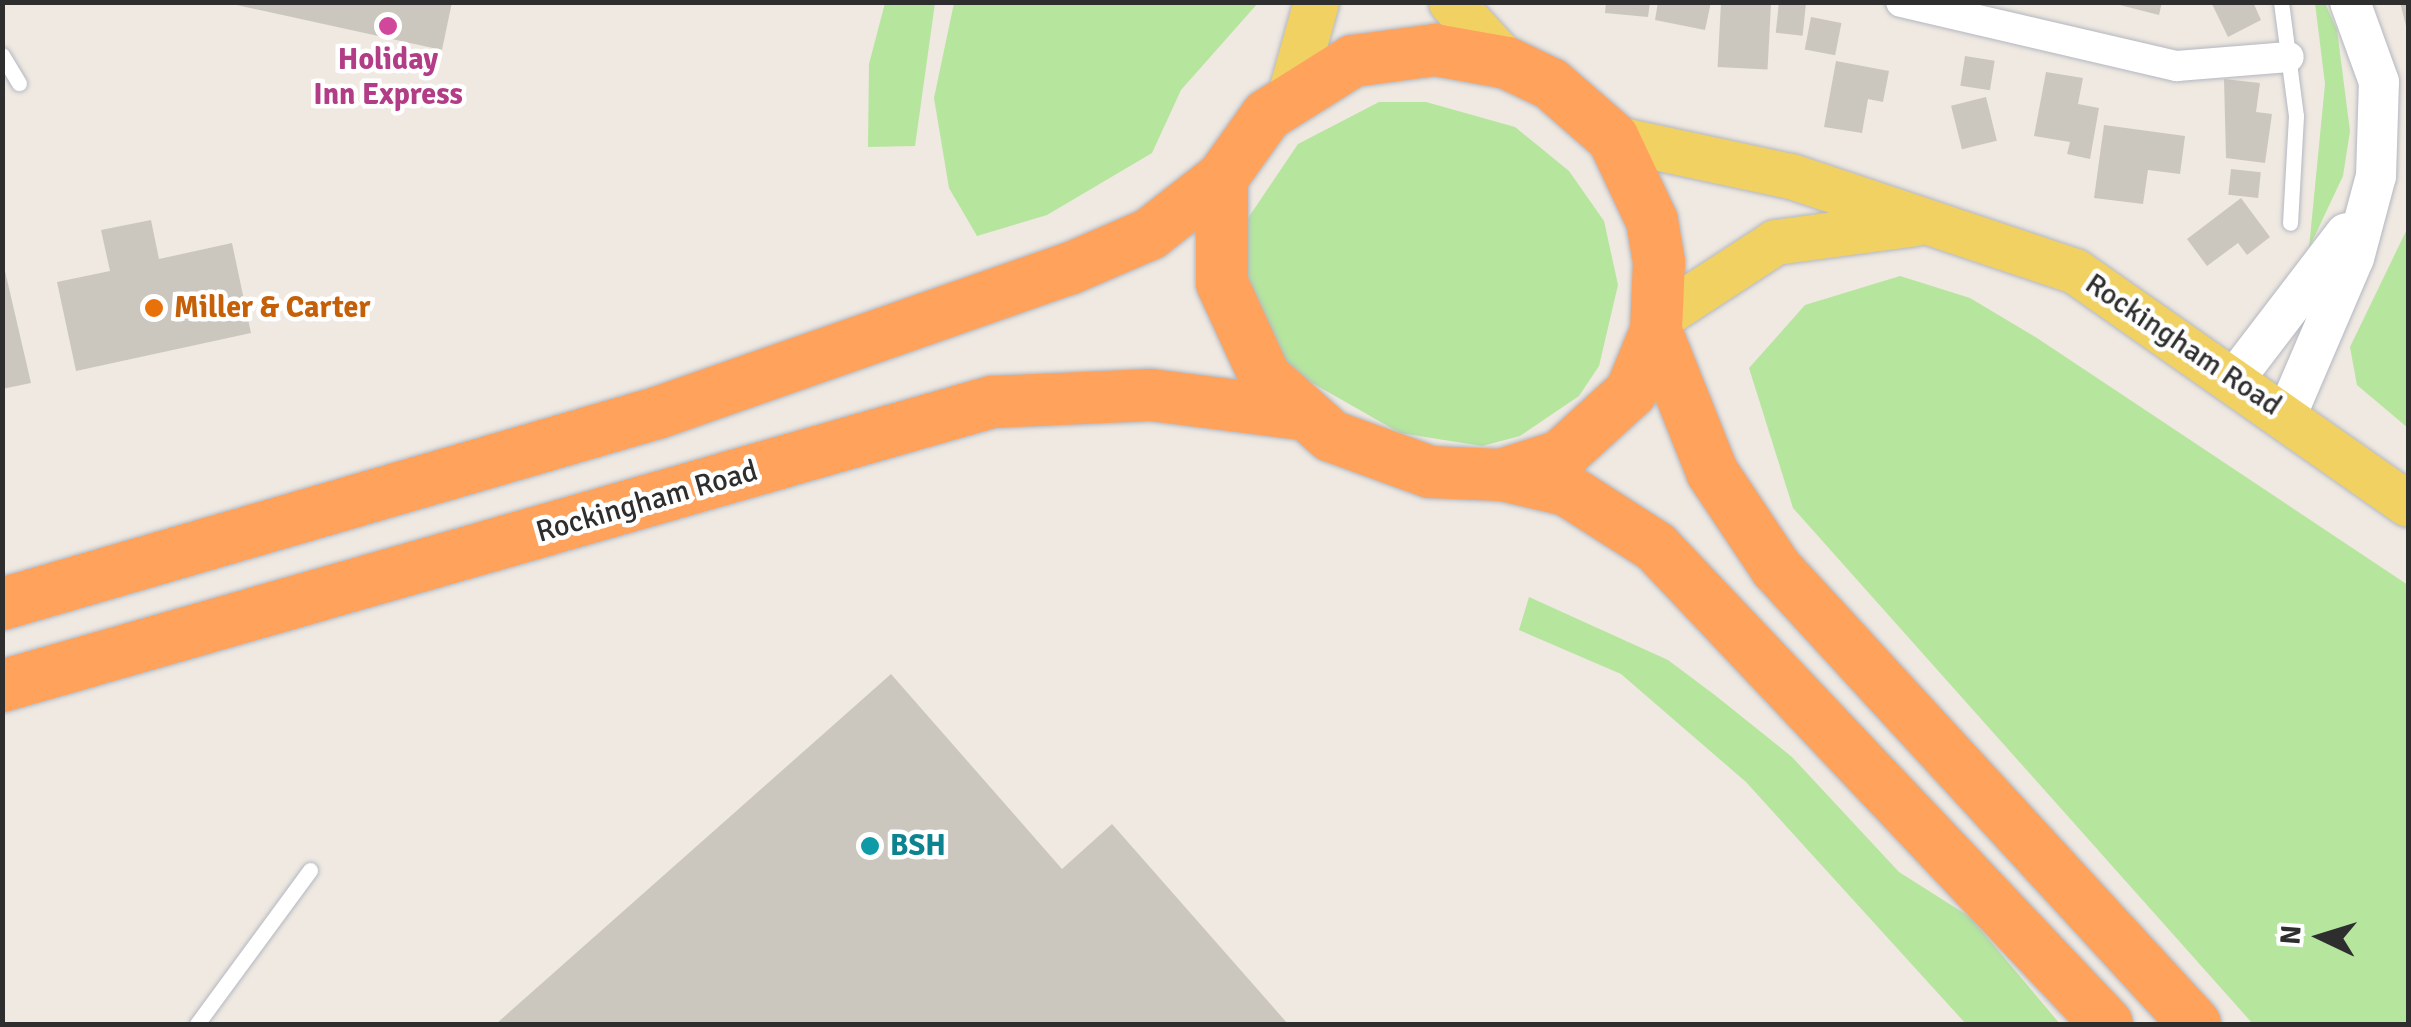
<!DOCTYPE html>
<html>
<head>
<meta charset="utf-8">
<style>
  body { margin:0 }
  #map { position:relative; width:2411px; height:1027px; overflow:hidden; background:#efe9e1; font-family:Signika,sans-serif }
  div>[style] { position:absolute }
  .green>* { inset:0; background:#b6e59e }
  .building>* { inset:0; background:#cbc7bf; transform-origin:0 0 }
  .roads { filter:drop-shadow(0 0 2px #b4b7c1) drop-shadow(0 0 2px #b4b7c1) }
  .lane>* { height:15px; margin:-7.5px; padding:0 7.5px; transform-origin:7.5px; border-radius:7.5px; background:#fff }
  .street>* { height:30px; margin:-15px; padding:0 15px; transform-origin:15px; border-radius:15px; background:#fff }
  .secondary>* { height:40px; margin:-20px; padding:0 20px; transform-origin:20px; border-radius:20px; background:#fff }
  .primary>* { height:45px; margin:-22.5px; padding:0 22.5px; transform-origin:22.5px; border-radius:22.5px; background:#f2d163 }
  .highway>* { height:52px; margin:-26px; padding:0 26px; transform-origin:26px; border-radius:26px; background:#ffa35c }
  .dots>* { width:28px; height:28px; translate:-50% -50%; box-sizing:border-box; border:5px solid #fff; border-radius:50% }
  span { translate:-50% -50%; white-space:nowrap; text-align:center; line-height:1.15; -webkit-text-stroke:9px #fff; paint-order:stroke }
  .hotel-label { font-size:30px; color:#b23c85; font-weight:700 }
  .food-label { font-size:30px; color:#c56008; font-weight:700 }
  .left { translate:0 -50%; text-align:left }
  .street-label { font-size:30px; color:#2e2e2e }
  .culture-label { font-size:30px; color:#0d838f; font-weight:700 }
  .frame { position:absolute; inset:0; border:5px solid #2e2e2e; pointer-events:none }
  .north { position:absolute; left:2271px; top:887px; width:100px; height:100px; -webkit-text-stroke:8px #fff; paint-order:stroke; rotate:274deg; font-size:28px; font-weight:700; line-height:40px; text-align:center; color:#2e2e2e }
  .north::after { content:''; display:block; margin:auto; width:35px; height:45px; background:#2e2e2e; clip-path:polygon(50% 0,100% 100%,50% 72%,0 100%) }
</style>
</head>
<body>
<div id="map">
  <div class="green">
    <div style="clip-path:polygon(885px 3px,935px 3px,915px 146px,868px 147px,869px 64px)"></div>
    <div style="clip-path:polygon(954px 3px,954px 2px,1258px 3px,1181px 90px,1152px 153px,1047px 215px,977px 236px,949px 188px,934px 98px)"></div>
    <div style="clip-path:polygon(2315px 3px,2325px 3px,2337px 30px,2350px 131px,2343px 176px,2309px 248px,2325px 84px)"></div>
    <div style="clip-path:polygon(1379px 102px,1426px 102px,1515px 127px,1569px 171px,1604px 221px,1618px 285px,1599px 366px,1579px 396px,1520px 436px,1482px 446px,1400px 433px,1286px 368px,1260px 336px,1236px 236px,1298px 144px)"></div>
    <div style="clip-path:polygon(2408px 227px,2408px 428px,2357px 385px,2350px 347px)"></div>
    <div style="clip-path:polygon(1900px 276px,1970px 298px,2037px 338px,2408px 585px,2408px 1024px,2253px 1024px,1793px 508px,1749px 368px,1805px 305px)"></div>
    <div style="clip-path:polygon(1529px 597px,1668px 660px,1716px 696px,1792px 757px,1899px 872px,1970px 917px,2060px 1024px,1966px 1024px,1746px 782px,1621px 674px,1519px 630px)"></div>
  </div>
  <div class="building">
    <div style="clip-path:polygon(223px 2px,452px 2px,442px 50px)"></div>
    <div style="clip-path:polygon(1606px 2px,1650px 2px,1648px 17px,1605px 13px)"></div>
    <div style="clip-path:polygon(1658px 2px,1711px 2px,1705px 30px,1655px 20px)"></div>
    <div style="left:1721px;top:2px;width:50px;height:65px;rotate:3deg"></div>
    <div style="left:1779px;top:2px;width:27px;height:31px;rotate:6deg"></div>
    <div style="clip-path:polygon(2108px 2px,2162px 2px,2159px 15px)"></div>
    <div style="clip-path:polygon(2211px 2px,2253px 2px,2261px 20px,2228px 37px)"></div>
    <div style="clip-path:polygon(2400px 2px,2408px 2px,2408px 30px,2407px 30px)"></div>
    <div style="left:1811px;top:17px;width:31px;height:33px;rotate:11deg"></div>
    <div style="left:1965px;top:56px;width:30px;height:30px;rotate:9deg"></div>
    <div style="clip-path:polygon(1836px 61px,1889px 71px,1883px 102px,1868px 99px,1862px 133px,1824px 127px)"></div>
    <div style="clip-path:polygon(2046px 72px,2083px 78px,2078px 104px,2099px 108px,2090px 159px,2067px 154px,2070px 142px,2034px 136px)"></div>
    <div style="clip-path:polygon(2224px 79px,2260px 83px,2256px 112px,2272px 114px,2265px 163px,2226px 158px)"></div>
    <div style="left:1986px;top:97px;width:45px;height:36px;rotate:76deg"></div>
    <div style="clip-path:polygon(2104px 125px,2185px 136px,2180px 174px,2148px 170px,2143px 204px,2094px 198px)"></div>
    <div style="left:2231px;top:169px;width:30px;height:26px;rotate:6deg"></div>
    <div style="clip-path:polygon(2241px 198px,2270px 237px,2247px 255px,2238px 243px,2207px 266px,2187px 239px)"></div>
    <div style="clip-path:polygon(151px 220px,159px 259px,232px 243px,251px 333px,76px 371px,57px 282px,110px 271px,101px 230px)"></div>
    <div style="clip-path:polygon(2px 258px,31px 383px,2px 389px)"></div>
    <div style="clip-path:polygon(891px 674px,1062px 869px,1112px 824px,1288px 1024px,496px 1024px)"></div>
  </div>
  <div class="roads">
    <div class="lane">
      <div style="left:2281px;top:2px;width:115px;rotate:82.5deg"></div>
      <div style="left:2296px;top:116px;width:107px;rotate:93.2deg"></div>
      <div style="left:2px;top:55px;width:33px;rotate:59deg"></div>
      <div style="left:197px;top:1024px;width:191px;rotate:-53.7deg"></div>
    </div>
    <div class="street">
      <div style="left:1901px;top:2px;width:283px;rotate:13.1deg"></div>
      <div style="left:2177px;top:66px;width:112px;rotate:-4.6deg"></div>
    </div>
    <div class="secondary">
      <div style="left:2236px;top:377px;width:181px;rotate:-52.6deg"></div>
      <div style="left:2287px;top:414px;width:170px;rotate:-66.8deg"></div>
      <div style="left:2354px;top:258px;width:85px;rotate:-75deg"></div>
      <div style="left:2376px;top:176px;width:94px;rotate:-88.2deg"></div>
      <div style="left:2379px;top:82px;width:85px;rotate:-109.9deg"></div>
    </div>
    <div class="primary">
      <div style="left:1451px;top:2px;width:83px;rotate:47.4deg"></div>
      <div style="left:1290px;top:95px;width:97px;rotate:-74.4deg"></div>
      <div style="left:1613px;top:138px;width:182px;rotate:12.1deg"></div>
      <div style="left:1791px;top:176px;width:299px;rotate:18.5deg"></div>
      <div style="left:2075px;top:271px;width:406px;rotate:35deg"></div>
      <div style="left:1657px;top:319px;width:141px;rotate:-33.1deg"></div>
      <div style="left:1775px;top:242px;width:141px;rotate:-7.7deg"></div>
    </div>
    <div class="highway">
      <div style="left:1435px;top:50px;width:73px;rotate:10.2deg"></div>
      <div style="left:1507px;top:63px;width:49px;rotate:25.5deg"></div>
      <div style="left:1551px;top:84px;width:82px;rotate:41.1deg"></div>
      <div style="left:1613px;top:138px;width:92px;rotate:64.8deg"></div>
      <div style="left:1652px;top:221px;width:42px;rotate:80.3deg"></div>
      <div style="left:1659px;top:262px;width:69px;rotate:92.5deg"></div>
      <div style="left:1656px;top:331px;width:66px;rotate:112.3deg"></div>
      <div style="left:1631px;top:392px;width:95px;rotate:137.6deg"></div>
      <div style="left:1561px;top:456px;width:63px;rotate:162.4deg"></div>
      <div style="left:1501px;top:475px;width:71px;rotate:-177.6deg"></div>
      <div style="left:1430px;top:472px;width:105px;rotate:-160deg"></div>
      <div style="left:1331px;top:436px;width:89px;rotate:-138.2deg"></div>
      <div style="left:1265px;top:377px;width:103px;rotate:-114.6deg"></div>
      <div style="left:1222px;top:283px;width:105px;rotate:-90deg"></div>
      <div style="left:1222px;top:178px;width:77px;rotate:-54.5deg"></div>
      <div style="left:1267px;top:115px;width:102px;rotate:-32.1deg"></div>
      <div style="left:1353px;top:61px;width:83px;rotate:-7.6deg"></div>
      <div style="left:1656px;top:331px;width:152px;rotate:68.3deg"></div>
      <div style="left:1712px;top:472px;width:115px;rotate:56.3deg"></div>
      <div style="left:1776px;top:568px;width:619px;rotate:47.42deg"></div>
      <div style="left:1502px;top:475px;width:67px;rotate:13deg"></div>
      <div style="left:1567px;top:490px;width:106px;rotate:32.6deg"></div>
      <div style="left:1656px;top:547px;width:656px;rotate:46.6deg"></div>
      <div style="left:2px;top:604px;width:682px;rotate:-16.26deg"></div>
      <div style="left:657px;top:413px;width:436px;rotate:-19.3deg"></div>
      <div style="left:1069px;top:269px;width:88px;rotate:-23.4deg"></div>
      <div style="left:1150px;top:234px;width:91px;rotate:-37.9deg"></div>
      <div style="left:2px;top:686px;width:1030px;rotate:-16.01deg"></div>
      <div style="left:992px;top:402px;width:159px;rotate:-2.5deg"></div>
      <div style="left:1151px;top:395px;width:151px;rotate:7.2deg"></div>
    </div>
  </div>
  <div class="dots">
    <div style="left:388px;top:26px;background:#d1479c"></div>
    <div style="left:154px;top:308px;background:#e8710a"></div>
    <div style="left:870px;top:846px;background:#0f9aa8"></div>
  </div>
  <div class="hotel-label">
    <span style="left:388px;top:77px">Holiday<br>Inn Express</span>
  </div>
  <div class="food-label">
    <span class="left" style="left:174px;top:308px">Miller &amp; Carter</span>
  </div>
  <div class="street-label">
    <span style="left:2183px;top:345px;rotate:34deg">Rockingham Road</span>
    <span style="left:647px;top:502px;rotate:-16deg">Rockingham Road</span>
  </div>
  <div class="culture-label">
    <span class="left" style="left:890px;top:846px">BSH</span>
  </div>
  <div class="frame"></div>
  <div class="north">N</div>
</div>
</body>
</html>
